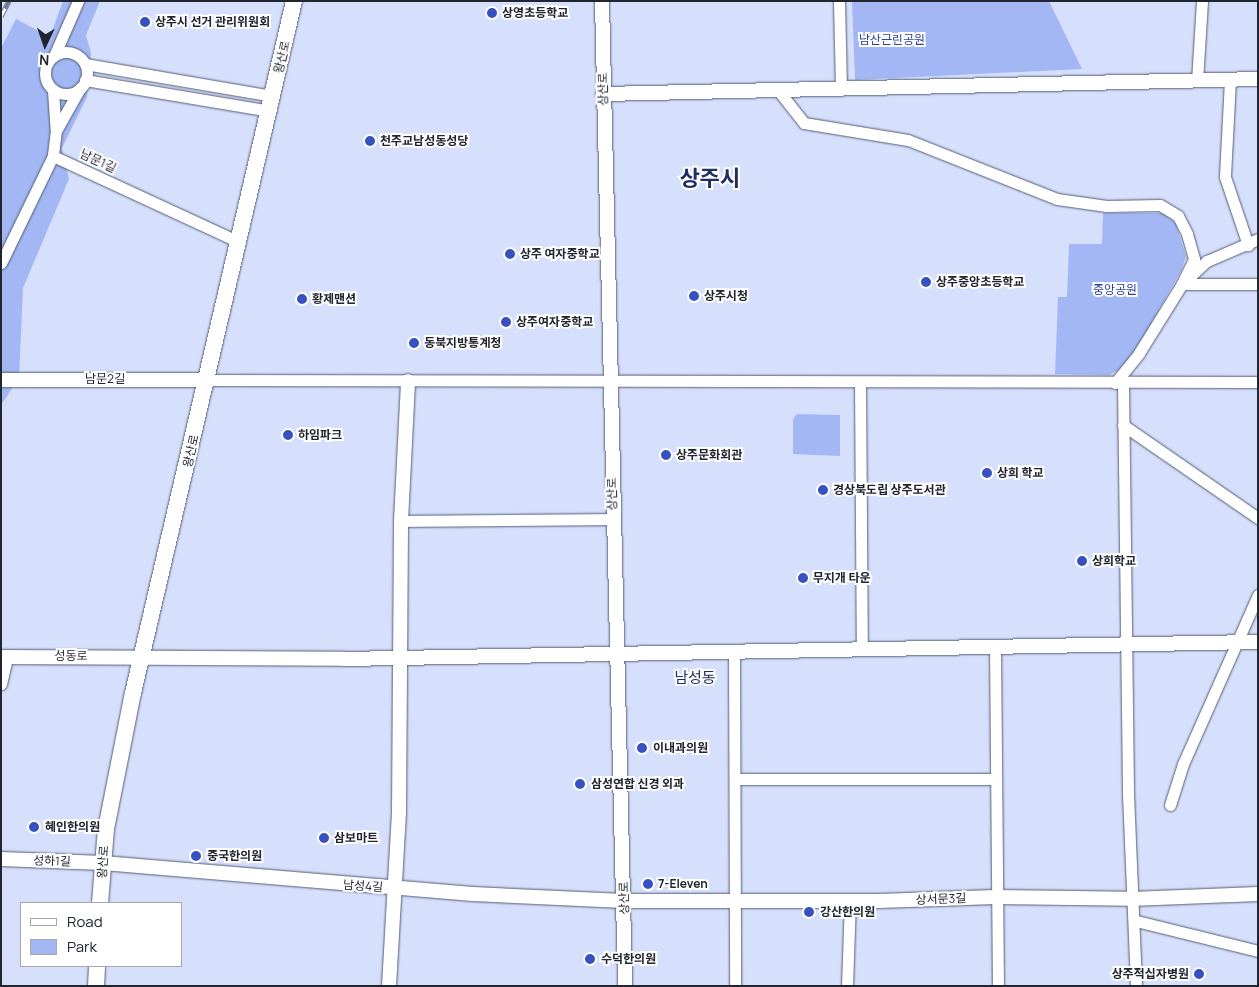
<!DOCTYPE html>
<html>
<head>
<meta charset="utf-8">
<style>
  body { margin:0 }
  #map { position:relative; width:1259px; height:987px; overflow:hidden; background:#d6e0fd; font-family:Manrope,"Noto Sans KR",sans-serif }
  div>[style] { position:absolute }
  .green>* { inset:0; background:#a2b7f4 }
  .roads { filter:drop-shadow(0 0 1px #545d75) drop-shadow(0 0 1px #545d75) }
  .minor>* { height:11px; margin:-5.5px; padding:0 5.5px; transform-origin:5.5px; border-radius:5.5px; background:#fff }
  .minor>.ring { margin:-5.5px; padding:0; box-sizing:content-box; background:none; border:11px solid #fff; border-radius:50% }
  .tertiary>* { height:14px; margin:-7px; padding:0 7px; transform-origin:7px; border-radius:7px; background:#fff }
  .secondary>* { height:16px; margin:-8px; padding:0 8px; transform-origin:8px; border-radius:8px; background:#fff }
  .rail>* { height:5px; margin-top:-2.5px; transform-origin:0; background:repeating-linear-gradient(90deg,#fff 0 9px,#73798c 0 18px); box-sizing:border-box; border-block:1px solid #73798c }
  .dots>* { width:14px; height:14px; translate:-50% -50%; box-sizing:border-box; border:2px solid #fff; border-radius:50% }
  span { translate:-50% -50%; white-space:nowrap; text-align:center; line-height:1.15; -webkit-text-stroke:4px #fff; paint-order:stroke }
  .poi-label { font-size:12px; color:#21252f; font-weight:700 }
  .left { translate:0 -50%; text-align:left }
  .right { translate:-100% -50%; text-align:right }
  .park-label { font-size:12px; color:#2f4399 }
  .street-label { font-size:12px; color:#21252f }
  .quarter-label { font-size:15px; color:#202e66 }
  .town-label { font-size:22px; color:#202e66; font-weight:700 }
  .frame { position:absolute; inset:0; border:2px solid #21252f; pointer-events:none }
  .legend { position:absolute; left:20px; top:902px; width:162px; height:65px; box-sizing:border-box; background:#fff; border:1px solid #a6a8ac; margin:0; padding:6px 9px; list-style:none; font-size:15px; color:#21252f }
  .legend li { display:flex; align-items:center; gap:10px; height:25px }
  .legend b { width:25px; border:1px solid #a6a8ac }
  .north { position:absolute; left:20px; top:20px; width:50px; height:50px; -webkit-text-stroke:4px #fff; paint-order:stroke; rotate:183deg; font-size:14px; font-weight:700; line-height:20px; text-align:center; color:#21252f }
  .north::after { content:''; display:block; margin:auto; width:18px; height:22px; background:#21252f; clip-path:polygon(50% 0,100% 100%,50% 72%,0 100%) }
</style>
</head>
<body>
<div id="map">
  <div class="green">
    <div style="clip-path:polygon(63px 1px,100px 1px,86px 35px,91px 53px,87px 97px,62px 148px,69px 179px,23px 288px,19px 378px,1px 405px,1px 48px,16px 19px,50px 37px)"></div>
    <div style="clip-path:polygon(852px 1px,1049px 1px,1082px 69px,855px 80px)"></div>
    <div style="clip-path:polygon(1103px 213px,1163px 213px,1176px 224px,1186px 256px,1181px 271px,1132px 357px,1117px 371px,1109px 375px,1055px 374px,1058px 297px,1067px 297px,1069px 244px,1102px 244px)"></div>
    <div style="clip-path:polygon(797px 414px,840px 415px,840px 456px,793px 454px,793px 419px)"></div>
  </div>
  <div class="roads">
    <div class="minor">
      <div style="left:839px;top:1px;width:89px;rotate:88.7deg"></div>
      <div class="ring" style="left:45px;top:52px;width:31px;height:31px"></div>
      <div style="left:54px;top:56px;width:60px;rotate:-66.4deg"></div>
      <div style="left:85px;top:64px;width:191px;rotate:9.7deg"></div>
      <div style="left:85px;top:80px;width:188px;rotate:9.5deg"></div>
      <div style="left:1230px;top:80px;width:97px;rotate:93deg"></div>
      <div style="left:1225px;top:177px;width:72px;rotate:71.3deg"></div>
      <div style="left:1197px;top:81px;width:80px;rotate:-86.4deg"></div>
      <div style="left:778px;top:90px;width:42px;rotate:51.8deg"></div>
      <div style="left:804px;top:123px;width:105px;rotate:9.3deg"></div>
      <div style="left:908px;top:140px;width:160px;rotate:21.6deg"></div>
      <div style="left:1057px;top:199px;width:50px;rotate:8deg"></div>
      <div style="left:1107px;top:206px;width:53px;rotate:-1.1deg"></div>
      <div style="left:1160px;top:205px;width:21px;rotate:31deg"></div>
      <div style="left:1178px;top:216px;width:20px;rotate:63deg"></div>
      <div style="left:1187px;top:234px;width:26px;rotate:74deg"></div>
      <div style="left:1194px;top:259px;width:28px;rotate:116deg"></div>
      <div style="left:1182px;top:284px;width:76px"></div>
      <div style="left:53px;top:91px;width:39px;rotate:86deg"></div>
      <div style="left:56px;top:130px;width:26px;rotate:97deg"></div>
      <div style="left:57px;top:129px;width:47px;rotate:-60.7deg"></div>
      <div style="left:1px;top:263px;width:119px;rotate:-64.1deg"></div>
      <div style="left:53px;top:156px;width:205px;rotate:24.8deg"></div>
      <div style="left:208px;top:380px;width:1050px;rotate:0.11deg"></div>
      <div style="left:860px;top:382px;width:268px;rotate:89.6deg"></div>
      <div style="left:1123px;top:382px;width:412px;rotate:89.3deg"></div>
      <div style="left:1128px;top:794px;width:192px;rotate:87.6deg"></div>
      <div style="left:1115px;top:383px;width:38px;rotate:-51deg"></div>
      <div style="left:1139px;top:353px;width:81px;rotate:-58.1deg"></div>
      <div style="left:1182px;top:284px;width:34px;rotate:-43deg"></div>
      <div style="left:1207px;top:261px;width:56px;rotate:-23.3deg"></div>
      <div style="left:1123px;top:425px;width:164px;rotate:34.6deg"></div>
      <div style="left:401px;top:521px;width:212px;rotate:-0.5deg"></div>
      <div style="left:995px;top:645px;width:341px;rotate:89.5deg"></div>
      <div style="left:734px;top:652px;width:334px;rotate:89.8deg"></div>
      <div style="left:1px;top:684px;width:28px;rotate:-77deg"></div>
      <div style="left:735px;top:779px;width:260px"></div>
      <div style="left:1170px;top:805px;width:43px;rotate:-72.4deg"></div>
      <div style="left:1183px;top:764px;width:185px;rotate:-66.1deg"></div>
      <div style="left:1136px;top:921px;width:126px;rotate:13.8deg"></div>
      <div style="left:847px;top:986px;width:86px;rotate:-88deg"></div>
    </div>
    <div class="tertiary">
      <div style="left:602px;top:1px;width:985px;rotate:88.66deg"></div>
      <div style="left:603px;top:94px;width:655px;rotate:-1.31deg"></div>
      <div style="left:1px;top:380px;width:207px"></div>
      <div style="left:1px;top:657px;width:343px;rotate:0.3deg"></div>
      <div style="left:344px;top:659px;width:914px;rotate:-1.07deg"></div>
      <div style="left:1px;top:859px;width:102px;rotate:2.2deg"></div>
      <div style="left:103px;top:863px;width:371px;rotate:4.8deg"></div>
      <div style="left:473px;top:894px;width:151px;rotate:2.7deg"></div>
      <div style="left:624px;top:901px;width:255px"></div>
      <div style="left:879px;top:901px;width:116px;rotate:-2deg"></div>
      <div style="left:995px;top:897px;width:136px;rotate:0.8deg"></div>
      <div style="left:1131px;top:899px;width:127px;rotate:-2.3deg"></div>
      <div style="left:389px;top:986px;width:174px;rotate:-86.7deg"></div>
      <div style="left:399px;top:812px;width:291px;rotate:-89.6deg"></div>
      <div style="left:401px;top:521px;width:140px;rotate:-87.1deg"></div>
    </div>
    <div class="secondary">
      <div style="left:100px;top:903px;width:74px;rotate:-85.4deg"></div>
      <div style="left:106px;top:829px;width:139px;rotate:-78.8deg"></div>
      <div style="left:133px;top:693px;width:710px;rotate:-76.9deg"></div>
      <div style="left:96px;top:986px;width:20px;rotate:-87deg"></div>
    </div>
  </div>
  <div class="rail">
    <div style="left:1px;top:16px;width:17px;rotate:-62deg"></div>
  </div>
  <div class="dots">
    <div style="left:492px;top:13px;background:#3750c2"></div>
    <div style="left:145px;top:22px;background:#3750c2"></div>
    <div style="left:370px;top:141px;background:#3750c2"></div>
    <div style="left:510px;top:254px;background:#3750c2"></div>
    <div style="left:926px;top:282px;background:#3750c2"></div>
    <div style="left:694px;top:296px;background:#3750c2"></div>
    <div style="left:302px;top:299px;background:#3750c2"></div>
    <div style="left:506px;top:322px;background:#3750c2"></div>
    <div style="left:414px;top:343px;background:#3750c2"></div>
    <div style="left:288px;top:435px;background:#3750c2"></div>
    <div style="left:666px;top:455px;background:#3750c2"></div>
    <div style="left:987px;top:473px;background:#3750c2"></div>
    <div style="left:823px;top:490px;background:#3750c2"></div>
    <div style="left:1082px;top:561px;background:#3750c2"></div>
    <div style="left:803px;top:578px;background:#3750c2"></div>
    <div style="left:642px;top:748px;background:#3750c2"></div>
    <div style="left:580px;top:784px;background:#3750c2"></div>
    <div style="left:34px;top:827px;background:#3750c2"></div>
    <div style="left:324px;top:838px;background:#3750c2"></div>
    <div style="left:196px;top:856px;background:#3750c2"></div>
    <div style="left:648px;top:884px;background:#3750c2"></div>
    <div style="left:809px;top:912px;background:#3750c2"></div>
    <div style="left:590px;top:959px;background:#3750c2"></div>
    <div style="left:1199px;top:974px;background:#3750c2"></div>
  </div>
  <div class="poi-label">
    <span class="left" style="left:502px;top:13px">상영초등학교</span>
    <span class="left" style="left:155px;top:22px">상주시 선거 관리위원회</span>
    <span class="left" style="left:380px;top:141px">천주교남성동성당</span>
    <span class="left" style="left:520px;top:254px">상주 여자중학교</span>
    <span class="left" style="left:936px;top:282px">상주중앙초등학교</span>
    <span class="left" style="left:704px;top:296px">상주시청</span>
    <span class="left" style="left:312px;top:299px">황제맨션</span>
    <span class="left" style="left:516px;top:322px">상주여자중학교</span>
    <span class="left" style="left:424px;top:343px">동북지방통계청</span>
    <span class="left" style="left:298px;top:435px">하임파크</span>
    <span class="left" style="left:676px;top:455px">상주문화회관</span>
    <span class="left" style="left:997px;top:473px">상희 학교</span>
    <span class="left" style="left:833px;top:490px">경상북도립 상주도서관</span>
    <span class="left" style="left:1092px;top:561px">상희학교</span>
    <span class="left" style="left:813px;top:578px">무지개 타운</span>
    <span class="left" style="left:653px;top:748px">이내과의원</span>
    <span class="left" style="left:591px;top:784px">삼성연합 신경 외과</span>
    <span class="left" style="left:45px;top:827px">혜인한의원</span>
    <span class="left" style="left:334px;top:838px">삼보마트</span>
    <span class="left" style="left:207px;top:856px">중국한의원</span>
    <span class="left" style="left:658px;top:884px">7-Eleven</span>
    <span class="left" style="left:820px;top:912px">강산한의원</span>
    <span class="left" style="left:601px;top:959px">수덕한의원</span>
    <span class="right" style="left:1189px;top:974px">상주적십자병원</span>
  </div>
  <div class="park-label">
    <span style="left:892px;top:40px">남산근린공원</span>
    <span style="left:1115px;top:290px">중앙공원</span>
  </div>
  <div class="street-label">
    <span style="left:282px;top:57px;rotate:-77deg">왕산로</span>
    <span style="left:603px;top:89px;rotate:-91deg">상산로</span>
    <span style="left:98px;top:161px;rotate:25deg">남문1길</span>
    <span style="left:105px;top:379px">남문2길</span>
    <span style="left:191px;top:451px;rotate:-77deg">왕산로</span>
    <span style="left:612px;top:494px;rotate:-91deg">상산로</span>
    <span style="left:71px;top:656px">성동로</span>
    <span style="left:52px;top:861px;rotate:2deg">성하1길</span>
    <span style="left:103px;top:862px;rotate:-86deg">왕산로</span>
    <span style="left:363px;top:886px;rotate:4deg">남성4길</span>
    <span style="left:624px;top:898px;rotate:-91deg">상산로</span>
    <span style="left:941px;top:899px;rotate:-2deg">상서문3길</span>
  </div>
  <div class="quarter-label">
    <span style="left:695px;top:678px">남성동</span>
  </div>
  <div class="town-label">
    <span style="left:710px;top:179px">상주시</span>
  </div>
  <div class="frame"></div>
  <ul class="legend">
  <li><b style="height:6px;background:#fff"></b>Road</li>
  <li><b style="height:14px;background:#a2b7f4"></b>Park</li>
  </ul>
  <div class="north">N</div>
</div>
</body>
</html>
